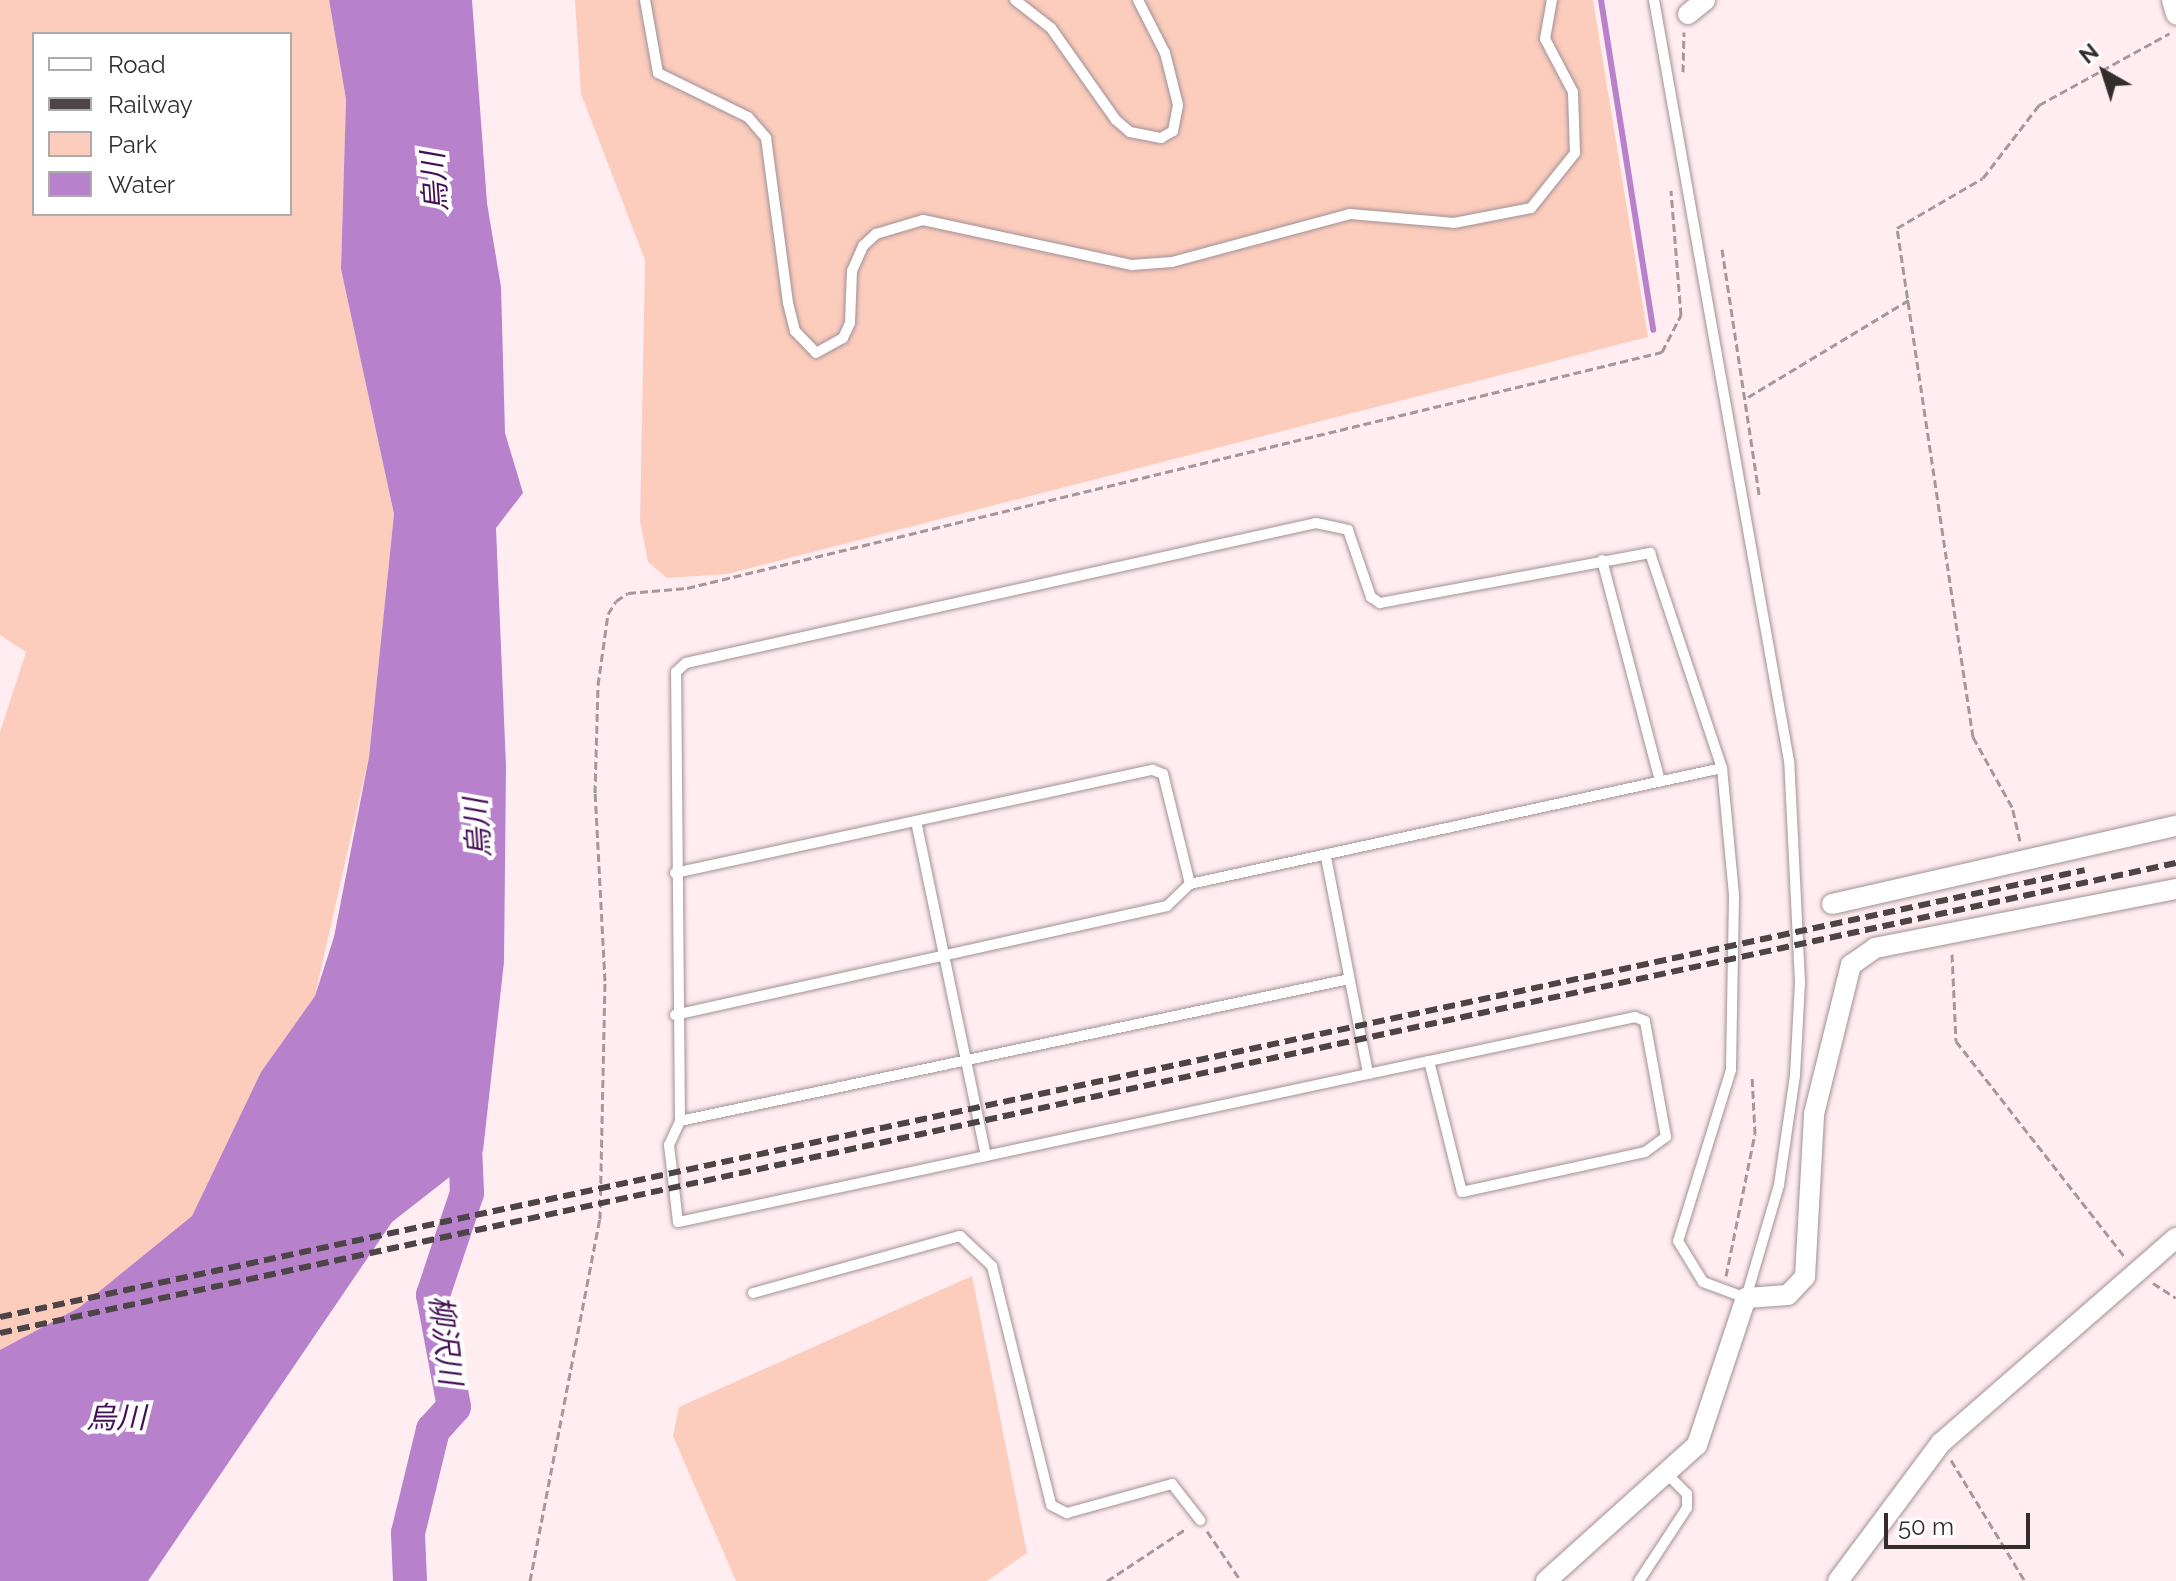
<!DOCTYPE html>
<html>
<head>
<meta charset="utf-8">
<style>
  body { margin:0 }
  #map { position:relative; width:2176px; height:1581px; overflow:hidden; background:#ffedf2; font-family:Raleway,"Noto Sans JP",sans-serif }
  div>[style] { position:absolute }
  .green>* { inset:0; background:#fccdbd }
  .water>* { inset:0; background:#b781cb }
  .stream>* { height:6px; margin:-3px; padding:0 3px; transform-origin:3px; border-radius:3px; background:#b781cb }
  .river>* { height:34px; margin:-17px; padding:0 17px; transform-origin:17px; border-radius:17px; background:#b781cb }
  .path>* { height:3px; margin-top:-1.5px; transform-origin:0; background:repeating-linear-gradient(90deg,#a5989b 0 8px,transparent 0 12px) }
  .roads { filter:drop-shadow(0 0 2px #a29196) drop-shadow(0 0 2px #a29196) }
  .service>* { height:10px; margin:-5px; padding:0 5px; transform-origin:5px; border-radius:5px; background:#fff }
  .minor>* { height:20px; margin:-10px; padding:0 10px; transform-origin:10px; border-radius:10px; background:#fff }
  .rail>* { height:6px; margin-top:-3px; transform-origin:0; background:repeating-linear-gradient(90deg,#4c4446 0 12px,transparent 0 18px) }
  span { translate:-50% -50%; white-space:nowrap; text-align:center; line-height:1.15; -webkit-text-stroke:8px #fff; paint-order:stroke }
  .water-label { font-size:30px; color:#430f53; font-style:italic }
  .legend { position:absolute; left:32px; top:32px; width:260px; height:184px; box-sizing:border-box; background:#fff; border:2px solid #aeabac; margin:0; padding:10px 14px; list-style:none; font-size:24px; color:#342d2f }
  .legend li { display:flex; align-items:center; gap:16px; height:40px }
  .legend b { width:40px; border:2px solid #aeabac }
  .north { position:absolute; left:2064px; top:32px; width:80px; height:80px; -webkit-text-stroke:6px #fff; paint-order:stroke; rotate:321deg; font-size:22px; font-weight:700; line-height:32px; text-align:center; color:#342d2f }
  .north::after { content:''; display:block; margin:auto; width:28px; height:36px; background:#342d2f; clip-path:polygon(50% 0,100% 100%,50% 72%,0 100%) }
  .scale { position:absolute; left:1884px; top:1513px; width:146px; height:36px; box-sizing:border-box; border:4px solid #342d2f; border-top:0; padding-left:10px; font-size:24px; line-height:28px; white-space:nowrap; color:#342d2f; -webkit-text-stroke:6px #fff; paint-order:stroke }
</style>
</head>
<body>
<div id="map">
  <div class="green">
    <div style="clip-path:polygon(evenodd,0 0,329px 0,346px 99px,341px 269px,394px 514px,369px 757px,315px 996px,261px 1072px,192px 1216px,80px 1307px,0 1350px,0 732px,26px 652px,0 635px,0 0,34px 34px,290px 34px,290px 214px,34px 214px,34px 34px)"></div>
    <div style="clip-path:polygon(575px 0,1593px 0,1648px 337px,727px 574px,667px 578px,648px 562px,640px 521px,645px 260px,581px 94px)"></div>
    <div style="clip-path:polygon(972px 1276px,1027px 1553px,987px 1581px,736px 1581px,673px 1436px,679px 1407px)"></div>
  </div>
  <div class="water">
    <div style="clip-path:polygon(329px 0,472px 0,487px 203px,501px 287px,505px 433px,523px 493px,496px 528px,506px 766px,504px 962px,483px 1151px,392px 1222px,148px 1581px,0 1581px,0 1350px,80px 1307px,192px 1216px,261px 1072px,315px 996px,334px 937px,369px 757px,394px 514px,341px 269px,346px 99px)"></div>
  </div>
  <div class="stream">
    <div style="left:1601px;top:0;width:334px;rotate:81deg"></div>
  </div>
  <div class="river">
    <div style="left:410px;top:1581px;width:48px;rotate:-92.4deg"></div>
    <div style="left:408px;top:1533px;width:106px;rotate:-76.4deg"></div>
    <div style="left:433px;top:1430px;width:31px;rotate:-48deg"></div>
    <div style="left:454px;top:1407px;width:114px;rotate:-100.6deg"></div>
    <div style="left:433px;top:1295px;width:108px;rotate:-71.6deg"></div>
    <div style="left:467px;top:1193px;width:73px;rotate:-92.4deg"></div>
  </div>
  <div class="path">
    <div style="left:1683px;top:72px;width:40px;rotate:-88.6deg"></div>
    <div style="left:1722px;top:249px;width:249px;rotate:81.4deg"></div>
    <div style="left:1748px;top:397px;width:188px;rotate:-31.1deg"></div>
    <div style="left:2020px;top:841px;width:35px;rotate:-103deg"></div>
    <div style="left:2012px;top:807px;width:80px;rotate:-119.1deg"></div>
    <div style="left:1973px;top:737px;width:515px;rotate:-98.49deg"></div>
    <div style="left:1897px;top:228px;width:99px;rotate:-30.2deg"></div>
    <div style="left:1983px;top:178px;width:92px;rotate:-52.5deg"></div>
    <div style="left:2039px;top:105px;width:149px;rotate:-28.8deg"></div>
    <div style="left:1952px;top:954px;width:87px;rotate:87.4deg"></div>
    <div style="left:1956px;top:1041px;width:274px;rotate:52deg"></div>
    <div style="left:1726px;top:1276px;width:145px;rotate:-78.5deg"></div>
    <div style="left:1755px;top:1134px;width:59px;rotate:-92.9deg"></div>
    <div style="left:2153px;top:1283px;width:27px;rotate:33deg"></div>
    <div style="left:1951px;top:1460px;width:142px;rotate:58.6deg"></div>
    <div style="left:1207px;top:1531px;width:60px;rotate:55.8deg"></div>
    <div style="left:530px;top:1581px;width:369px;rotate:-79.1deg"></div>
    <div style="left:600px;top:1219px;width:238px;rotate:-88.8deg"></div>
    <div style="left:605px;top:981px;width:188px;rotate:-93deg"></div>
    <div style="left:595px;top:793px;width:108px;rotate:-88.4deg"></div>
    <div style="left:598px;top:685px;width:72px;rotate:-82deg"></div>
    <div style="left:608px;top:614px;width:15px;rotate:-58deg"></div>
    <div style="left:616px;top:601px;width:14px;rotate:-34deg"></div>
    <div style="left:628px;top:593px;width:59px;rotate:-4.8deg"></div>
    <div style="left:687px;top:588px;width:1003px;rotate:-13.61deg"></div>
    <div style="left:1662px;top:352px;width:42px;rotate:-62.8deg"></div>
    <div style="left:1681px;top:315px;width:125px;rotate:-94.6deg"></div>
    <div style="left:1107px;top:1581px;width:96px;rotate:-33.5deg"></div>
  </div>
  <div class="roads">
    <div class="service">
      <div style="left:645px;top:0;width:74px;rotate:79.9deg"></div>
      <div style="left:658px;top:73px;width:100px;rotate:26.1deg"></div>
      <div style="left:748px;top:117px;width:28px;rotate:49deg"></div>
      <div style="left:766px;top:138px;width:166px;rotate:82.4deg"></div>
      <div style="left:788px;top:303px;width:29px;rotate:76deg"></div>
      <div style="left:795px;top:331px;width:30px;rotate:46deg"></div>
      <div style="left:816px;top:353px;width:31px;rotate:-29deg"></div>
      <div style="left:843px;top:338px;width:17px;rotate:-65deg"></div>
      <div style="left:850px;top:323px;width:52px;rotate:-87.8deg"></div>
      <div style="left:852px;top:271px;width:27px;rotate:-66deg"></div>
      <div style="left:863px;top:246px;width:18px;rotate:-43deg"></div>
      <div style="left:876px;top:234px;width:49px;rotate:-16.6deg"></div>
      <div style="left:923px;top:220px;width:214px;rotate:12.2deg"></div>
      <div style="left:1132px;top:265px;width:40px;rotate:-4.3deg"></div>
      <div style="left:1172px;top:262px;width:184px;rotate:-15.1deg"></div>
      <div style="left:1350px;top:214px;width:104px;rotate:4.9deg"></div>
      <div style="left:1454px;top:223px;width:78px;rotate:-11deg"></div>
      <div style="left:1531px;top:208px;width:70px;rotate:-51.3deg"></div>
      <div style="left:1575px;top:153px;width:61px;rotate:-91.9deg"></div>
      <div style="left:1573px;top:92px;width:60px;rotate:-117.8deg"></div>
      <div style="left:1545px;top:39px;width:40px;rotate:-80deg"></div>
      <div style="left:1015px;top:0;width:46px;rotate:37.9deg"></div>
      <div style="left:1051px;top:28px;width:113px;rotate:54.8deg"></div>
      <div style="left:1116px;top:120px;width:18px;rotate:41deg"></div>
      <div style="left:1130px;top:132px;width:32px;rotate:11deg"></div>
      <div style="left:1161px;top:138px;width:14px;rotate:-30deg"></div>
      <div style="left:1173px;top:131px;width:26px;rotate:-79deg"></div>
      <div style="left:1178px;top:105px;width:54px;rotate:-104deg"></div>
      <div style="left:1165px;top:53px;width:59px;rotate:-117deg"></div>
      <div style="left:1602px;top:560px;width:224px;rotate:75.3deg"></div>
      <div style="left:916px;top:821px;width:342px;rotate:78.2deg"></div>
      <div style="left:1326px;top:857px;width:221px;rotate:79deg"></div>
      <div style="left:675px;top:873px;width:489px;rotate:-12.2deg"></div>
      <div style="left:1153px;top:770px;width:11px;rotate:22deg"></div>
      <div style="left:1163px;top:774px;width:113px;rotate:76.2deg"></div>
      <div style="left:675px;top:1015px;width:504px;rotate:-12.49deg"></div>
      <div style="left:1167px;top:906px;width:32px;rotate:-44deg"></div>
      <div style="left:1190px;top:884px;width:544px;rotate:-12.3deg"></div>
      <div style="left:1429px;top:1061px;width:135px;rotate:75.9deg"></div>
      <div style="left:1462px;top:1192px;width:187px;rotate:-12.3deg"></div>
      <div style="left:1645px;top:1152px;width:26px;rotate:-36deg"></div>
      <div style="left:1666px;top:1137px;width:118px;rotate:-100.3deg"></div>
      <div style="left:1645px;top:1021px;width:11px;rotate:-158deg"></div>
      <div style="left:1635px;top:1017px;width:211px;rotate:167.9deg"></div>
      <div style="left:1429px;top:1061px;width:62px;rotate:168deg"></div>
      <div style="left:1368px;top:1074px;width:391px;rotate:167.9deg"></div>
      <div style="left:986px;top:1156px;width:315px;rotate:167.9deg"></div>
      <div style="left:678px;top:1222px;width:78px;rotate:-96.7deg"></div>
      <div style="left:669px;top:1145px;width:26px;rotate:-65deg"></div>
      <div style="left:680px;top:1121px;width:449px;rotate:-90.5deg"></div>
      <div style="left:676px;top:672px;width:13px;rotate:-42deg"></div>
      <div style="left:686px;top:663px;width:645px;rotate:-12.53deg"></div>
      <div style="left:1316px;top:523px;width:33px;rotate:12deg"></div>
      <div style="left:1348px;top:530px;width:71px;rotate:71.1deg"></div>
      <div style="left:1371px;top:597px;width:11px;rotate:34deg"></div>
      <div style="left:1380px;top:603px;width:275px;rotate:-10.5deg"></div>
      <div style="left:1650px;top:553px;width:227px;rotate:71.5deg"></div>
      <div style="left:1722px;top:768px;width:129px;rotate:84.6deg"></div>
      <div style="left:1734px;top:896px;width:174px;rotate:91deg"></div>
      <div style="left:1731px;top:1070px;width:179px;rotate:107.2deg"></div>
      <div style="left:1678px;top:1241px;width:48px;rotate:58.6deg"></div>
      <div style="left:1703px;top:1282px;width:46px;rotate:20.4deg"></div>
      <div style="left:1746px;top:1298px;width:118px;rotate:-73.7deg"></div>
      <div style="left:1779px;top:1185px;width:111px;rotate:-81.7deg"></div>
      <div style="left:1795px;top:1075px;width:93px;rotate:-86.9deg"></div>
      <div style="left:1800px;top:982px;width:221px;rotate:-92.8deg"></div>
      <div style="left:1789px;top:761px;width:773px;rotate:-100.06deg"></div>
      <div style="left:680px;top:1121px;width:684px;rotate:-11.98deg"></div>
      <div style="left:753px;top:1293px;width:215px;rotate:-15.4deg"></div>
      <div style="left:960px;top:1236px;width:44px;rotate:43.2deg"></div>
      <div style="left:992px;top:1266px;width:246px;rotate:76.1deg"></div>
      <div style="left:1051px;top:1505px;width:18px;rotate:27deg"></div>
      <div style="left:1067px;top:1513px;width:109px;rotate:-15.4deg"></div>
      <div style="left:1172px;top:1484px;width:46px;rotate:52.1deg"></div>
      <div style="left:1639px;top:1581px;width:87px;rotate:-56.7deg"></div>
      <div style="left:1687px;top:1508px;width:14px;rotate:-90deg"></div>
      <div style="left:1687px;top:1494px;width:25px;rotate:-135deg"></div>
    </div>
    <div class="minor">
      <div style="left:2172px;top:0;width:15px;rotate:74deg"></div>
      <div style="left:1688px;top:14px;width:22px;rotate:-39deg"></div>
      <div style="left:1832px;top:904px;width:353px;rotate:-12.8deg"></div>
      <div style="left:1546px;top:1581px;width:203px;rotate:-42deg"></div>
      <div style="left:1697px;top:1445px;width:155px;rotate:-71.6deg"></div>
      <div style="left:1746px;top:1298px;width:42px;rotate:-4.1deg"></div>
      <div style="left:1788px;top:1295px;width:25px;rotate:-47deg"></div>
      <div style="left:1805px;top:1277px;width:163px;rotate:-86.8deg"></div>
      <div style="left:1814px;top:1114px;width:154px;rotate:-76.1deg"></div>
      <div style="left:1851px;top:965px;width:29px;rotate:-35deg"></div>
      <div style="left:1875px;top:948px;width:307px;rotate:-11.1deg"></div>
      <div style="left:1838px;top:1581px;width:172px;rotate:-53.3deg"></div>
      <div style="left:1941px;top:1443px;width:312px;rotate:-41.1deg"></div>
    </div>
  </div>
  <div class="rail">
    <div style="left:0;top:1317px;width:2132px;rotate:-12.1deg"></div>
    <div style="left:0;top:1333px;width:2226px;rotate:-12.19deg"></div>
  </div>
  <div class="water-label">
    <span style="left:435px;top:182px;rotate:-94deg">烏川</span>
    <span style="left:478px;top:828px;rotate:-94deg">烏川</span>
    <span style="left:445px;top:1340px;rotate:83deg">柳沢川</span>
    <span style="left:116px;top:1418px">烏川</span>
  </div>
  <ul class="legend">
  <li><b style="height:10px;background:#fff"></b>Road</li>
  <li><b style="height:10px;background:#4c4446"></b>Railway</li>
  <li><b style="height:22px;background:#fccdbd"></b>Park</li>
  <li><b style="height:22px;background:#b781cb"></b>Water</li>
  </ul>
  <div class="north">N</div>
  <div class="scale">50 m</div>
</div>
</body>
</html>
